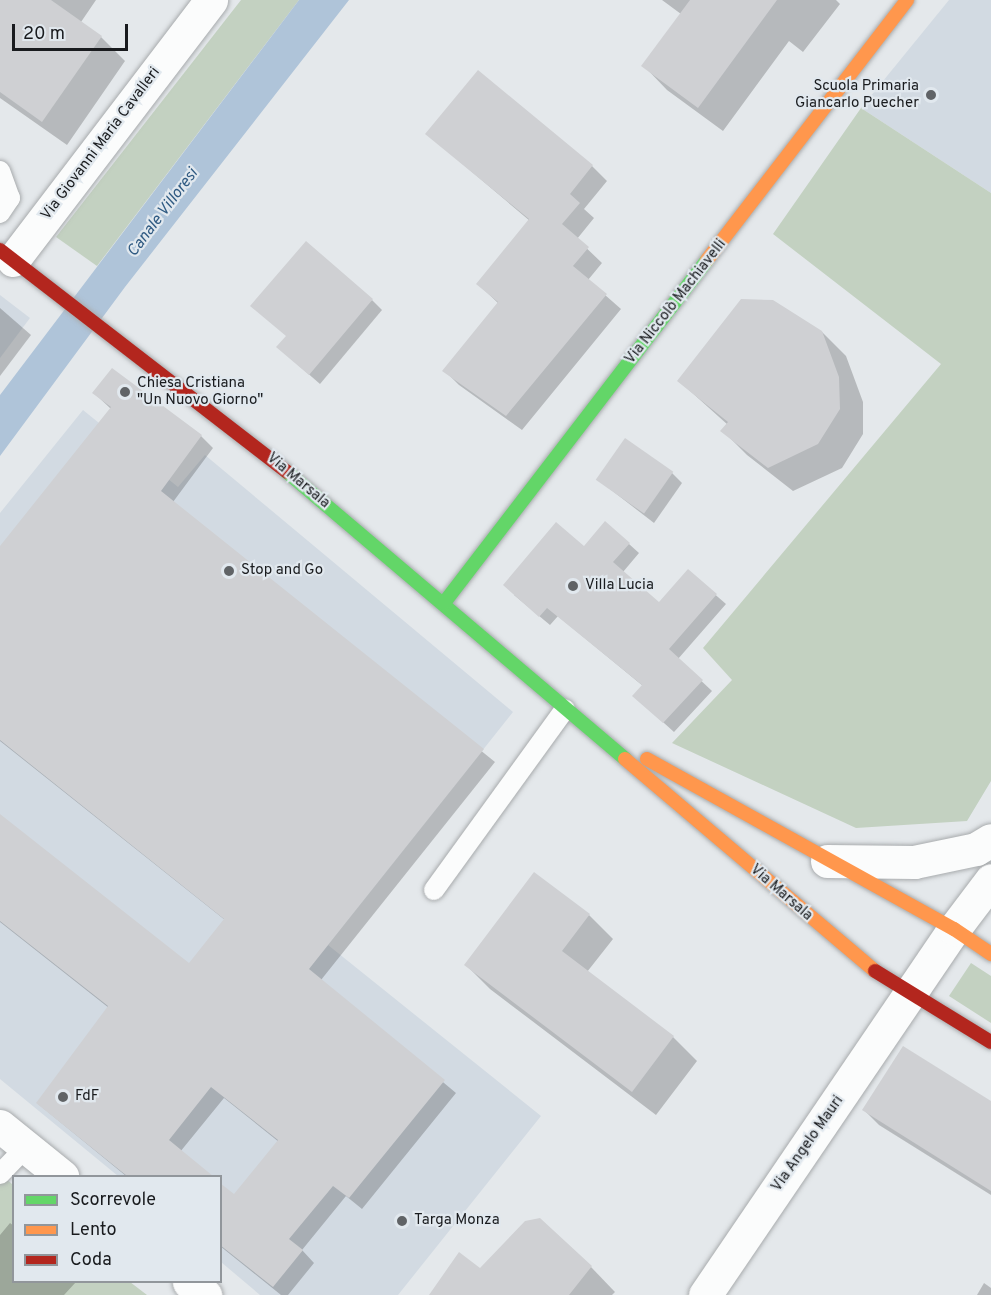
<!DOCTYPE html>
<html>
<head>
<meta charset="utf-8">
<style>
  body { margin:0 }
  #map { position:relative; width:991px; height:1295px; overflow:hidden; background:#e4e8eb; font-family:Overpass,sans-serif }
  div>[style] { position:absolute }
  .built>* { inset:0; background:#d2dae2 }
  .green>* { inset:0; background:#c3d1c1 }
  .water>* { inset:0; background:#afc4d9 }
  .shadow>* { inset:0; background:#0003 }
  .building>* { inset:0; background:#cfd0d3; transform-origin:0 0 }
  .roads { filter:drop-shadow(0 0 2px #a8abad) drop-shadow(0 0 2px #a8abad) }
  .lane>* { height:20px; margin:-10px; padding:0 10px; transform-origin:10px; border-radius:10px; background:#fbfcfc }
  .street>* { height:33px; margin:-16.5px; padding:0 16.5px; transform-origin:16.5px; border-radius:16.5px; background:#fbfcfc }
  .fast>* { height:14px; margin:-7px; padding:0 7px; transform-origin:7px; border-radius:7px; background:#63d668 }
  .slow>* { height:14px; margin:-7px; padding:0 7px; transform-origin:7px; border-radius:7px; background:#ff974d }
  .jam>* { height:14px; margin:-7px; padding:0 7px; transform-origin:7px; border-radius:7px; background:#b3261e }
  .dots>* { width:16px; height:16px; translate:-50% -50%; box-sizing:border-box; border:3px solid #e1e8ee; border-radius:50% }
  span { translate:-50% -50%; white-space:nowrap; text-align:center; line-height:1.15; -webkit-text-stroke:4.5px #e1e8ee; paint-order:stroke }
  .poi-label { font-size:15px; color:#191b1e }
  .right { translate:-100% -50%; text-align:right }
  .left { translate:0 -50%; text-align:left }
  .street-label { font-size:15px; color:#191b1e }
  .water-label { font-size:16px; color:#2f5a82; font-style:italic }
  .legend { position:absolute; left:12px; top:1175px; width:210px; height:108px; box-sizing:border-box; background:#e1e8ee; border:2px solid #91969b; margin:0; padding:8px 10px; list-style:none; font-size:18px; color:#191b1e }
  .legend li { display:flex; align-items:center; gap:12px; height:30px }
  .legend b { width:30px; border:2px solid #91969b }
  .scale { position:absolute; left:12px; top:24px; width:116px; height:27px; box-sizing:border-box; border:3px solid #191b1e; border-top:0; padding-left:8px; font-size:18px; line-height:21px; white-space:nowrap; color:#191b1e; -webkit-text-stroke:4px #e1e8ee; paint-order:stroke }
</style>
</head>
<body>
<div id="map">
  <div class="built">
    <div style="clip-path:polygon(949px 0,991px 0,991px 193px,861px 108px)"></div>
    <div style="clip-path:polygon(0 295px,30px 318px,0 358px)"></div>
    <div style="clip-path:polygon(83px 410px,178px 487px,205px 455px,513px 712px,328px 945px,541px 1116px,398px 1295px,260px 1295px,221px 1262px,220px 1176px,118px 1176px,0 1079px,0 513px)"></div>
  </div>
  <div class="green">
    <div style="clip-path:polygon(241px 0,299px 0,97px 266px,56px 237px)"></div>
    <div style="clip-path:polygon(861px 108px,991px 193px,991px 781px,967px 821px,856px 828px,672px 743px,732px 680px,703px 648px,941px 364px,773px 234px)"></div>
    <div style="clip-path:polygon(971px 963px,991px 976px,991px 1023px,949px 996px)"></div>
    <div style="clip-path:polygon(0 1173px,13px 1185px,14px 1282px,130px 1282px,147px 1295px,0 1295px)"></div>
  </div>
  <div class="water">
    <div style="clip-path:polygon(299px 0,349px 0,125px 287px,0 456px,0 395px)"></div>
  </div>
  <div class="shadow">
    <div style="clip-path:polygon(0 0,96px 0,81px 22px,101px 37px,125px 61px,67px 145px,0 98px)"></div>
    <div style="clip-path:polygon(662px 0,836px 0,840px 4px,803px 52px,789px 41px,723px 131px,667px 90px,643px 65px,681px 14px)"></div>
    <div style="clip-path:polygon(427px 134px,592px 166px,607px 181px,584px 209px,594px 218px,577px 239px,602px 263px,588px 280px,621px 309px,522px 430px,459px 385px,444px 370px,499px 304px,478px 284px,530px 221px)"></div>
    <div style="clip-path:polygon(372px 300px,382px 310px,320px 384px,289px 357px)"></div>
    <div style="clip-path:polygon(0 308px,31px 335px,0 376px)"></div>
    <div style="clip-path:polygon(822px 332px,846px 356px,863px 402px,863px 434px,842px 468px,793px 491px,747px 455px,723px 431px,728px 425px,679px 381px)"></div>
    <div style="clip-path:polygon(94px 393px,201px 436px,213px 448px,173px 502px,495px 762px,321px 980px,456px 1093px,362px 1209px,346px 1196px,302px 1250px,314px 1263px,288px 1295px,281px 1295px,220px 1246px,220px 1185px,234px 1196px,279px 1142px,224px 1098px,180px 1152px,210px 1176px,126px 1176px,37px 1103px,109px 1008px,0 922px,0 816px,190px 965px,225px 920px,0 741px,0 548px,111px 409px)"></div>
    <div style="clip-path:polygon(672px 473px,682px 483px,654px 523px,597px 479px)"></div>
    <div style="clip-path:polygon(629px 544px,639px 553px,623px 572px,659px 604px,688px 571px,726px 604px,678px 659px,712px 691px,674px 732px,644px 705px,643px 686px,558px 616px,550px 625px,514px 595px,584px 548px)"></div>
    <div style="clip-path:polygon(589px 915px,613px 939px,587px 972px,673px 1037px,697px 1061px,656px 1115px,490px 989px,466px 965px)"></div>
    <div style="clip-path:polygon(991px 1103px,991px 1195px,879px 1125px,864px 1110px)"></div>
    <div style="clip-path:polygon(10px 1223px,14px 1226px,14px 1282px,76px 1282px,64px 1295px,0 1295px,0 1235px)"></div>
    <div style="clip-path:polygon(591px 1267px,615px 1292px,612px 1295px,430px 1295px,480px 1271px)"></div>
    <div style="clip-path:polygon(984px 1283px,991px 1288px,991px 1295px,977px 1295px)"></div>
  </div>
  <div class="building">
    <div style="clip-path:polygon(0 0,51px 0,102px 36px,42px 122px,0 92px)"></div>
    <div style="clip-path:polygon(690px 0,777px 0,698px 108px,641px 66px)"></div>
    <div style="clip-path:polygon(478px 70px,593px 165px,570px 194px,580px 203px,562px 224px,589px 247px,573px 266px,607px 294px,506px 416px,442px 371px,498px 302px,476px 284px,529px 219px,425px 134px)"></div>
    <div style="clip-path:polygon(306px 241px,373px 299px,309px 375px,276px 347px,286px 336px,250px 306px)"></div>
    <div style="clip-path:polygon(741px 299px,773px 300px,822px 331px,839px 377px,840px 409px,818px 444px,768px 468px,720px 431px,728px 422px,677px 381px)"></div>
    <div style="clip-path:polygon(112px 368px,202px 435px,161px 491px,484px 749px,309px 969px,445px 1080px,349px 1198px,333px 1186px,289px 1239px,303px 1250px,273px 1287px,220px 1245px,220px 1183px,234px 1194px,278px 1140px,211px 1087px,169px 1140px,213px 1176px,127px 1176px,36px 1103px,108px 1006px,0 921px,0 814px,189px 963px,224px 919px,0 740px,0 546px,111px 407px,92px 393px)"></div>
    <div style="left:625px;top:438px;width:59px;height:51px;rotate:35deg"></div>
    <div style="clip-path:polygon(605px 521px,630px 543px,613px 562px,659px 602px,688px 569px,717px 594px,669px 649px,703px 680px,663px 723px,632px 696px,642px 685px,547px 608px,539px 617px,503px 585px,556px 522px,584px 546px)"></div>
    <div style="clip-path:polygon(534px 872px,590px 914px,562px 951px,674px 1036px,632px 1092px,464px 965px)"></div>
    <div style="clip-path:polygon(903px 1046px,991px 1101px,991px 1191px,862px 1110px)"></div>
    <div style="clip-path:polygon(540px 1218px,592px 1266px,569px 1295px,429px 1295px,459px 1252px,480px 1268px,525px 1221px)"></div>
  </div>
  <div class="roads">
    <div class="lane">
      <div style="left:0;top:171px;width:29px;rotate:70deg"></div>
      <div style="left:10px;top:198px;width:18px;rotate:124deg"></div>
      <div style="left:434px;top:890px;width:223px;rotate:-54.1deg"></div>
      <div style="left:0;top:1174px;width:37px;rotate:-46deg"></div>
    </div>
    <div class="street">
      <div style="left:13px;top:260px;width:327px;rotate:-52.7deg"></div>
      <div style="left:827px;top:861px;width:87px;rotate:0.7deg"></div>
      <div style="left:914px;top:862px;width:63px;rotate:-11.8deg"></div>
      <div style="left:976px;top:849px;width:17px;rotate:-31deg"></div>
      <div style="left:0;top:1126px;width:80px;rotate:38.9deg"></div>
      <div style="left:189px;top:1282px;width:21px;rotate:39deg"></div>
      <div style="left:705px;top:1295px;width:443px;rotate:-55.8deg"></div>
      <div style="left:954px;top:929px;width:61px;rotate:-52.9deg"></div>
    </div>
    <div class="fast">
      <div style="left:287px;top:472px;width:443px;rotate:40.3deg"></div>
      <div style="left:444px;top:603px;width:432px;rotate:-52.5deg"></div>
    </div>
    <div class="slow">
      <div style="left:707px;top:260px;width:328px;rotate:-52.4deg"></div>
      <div style="left:625px;top:759px;width:328px;rotate:40.3deg"></div>
      <div style="left:647px;top:759px;width:351px;rotate:29deg"></div>
      <div style="left:954px;top:929px;width:45px;rotate:34deg"></div>
    </div>
    <div class="jam">
      <div style="left:0;top:250px;width:363px;rotate:37.7deg"></div>
      <div style="left:875px;top:971px;width:136px;rotate:31.5deg"></div>
    </div>
  </div>
  <div class="dots">
    <div style="left:931px;top:95px;background:#606366"></div>
    <div style="left:125px;top:392px;background:#606366"></div>
    <div style="left:229px;top:571px;background:#606366"></div>
    <div style="left:573px;top:586px;background:#606366"></div>
    <div style="left:63px;top:1097px;background:#606366"></div>
    <div style="left:402px;top:1221px;background:#606366"></div>
  </div>
  <div class="poi-label">
    <span class="right" style="left:919px;top:95px">Scuola Primaria<br>Giancarlo Puecher</span>
    <span class="left" style="left:137px;top:392px">Chiesa Cristiana<br>"Un Nuovo Giorno"</span>
    <span class="left" style="left:241px;top:571px">Stop and Go</span>
    <span class="left" style="left:585px;top:586px">Villa Lucia</span>
    <span class="left" style="left:75px;top:1097px">FdF</span>
    <span class="left" style="left:414px;top:1221px">Targa Monza</span>
  </div>
  <div class="street-label">
    <span style="left:101px;top:144px;rotate:-53deg">Via Giovanni Maria Cavalleri</span>
    <span style="left:676px;top:302px;rotate:-52deg">Via Niccolò Machiavelli</span>
    <span style="left:298px;top:481px;rotate:40deg">Via Marsala</span>
    <span style="left:781px;top:893px;rotate:41deg">Via Marsala</span>
    <span style="left:808px;top:1144px;rotate:-55deg">Via Angelo Mauri</span>
  </div>
  <div class="water-label">
    <span style="left:163px;top:213px;rotate:-53deg">Canale Villoresi</span>
  </div>
  <ul class="legend">
  <li><b style="height:8px;background:#63d668"></b>Scorrevole</li>
  <li><b style="height:8px;background:#ff974d"></b>Lento</li>
  <li><b style="height:8px;background:#b3261e"></b>Coda</li>
  </ul>
  <div class="scale">20 m</div>
</div>
</body>
</html>
